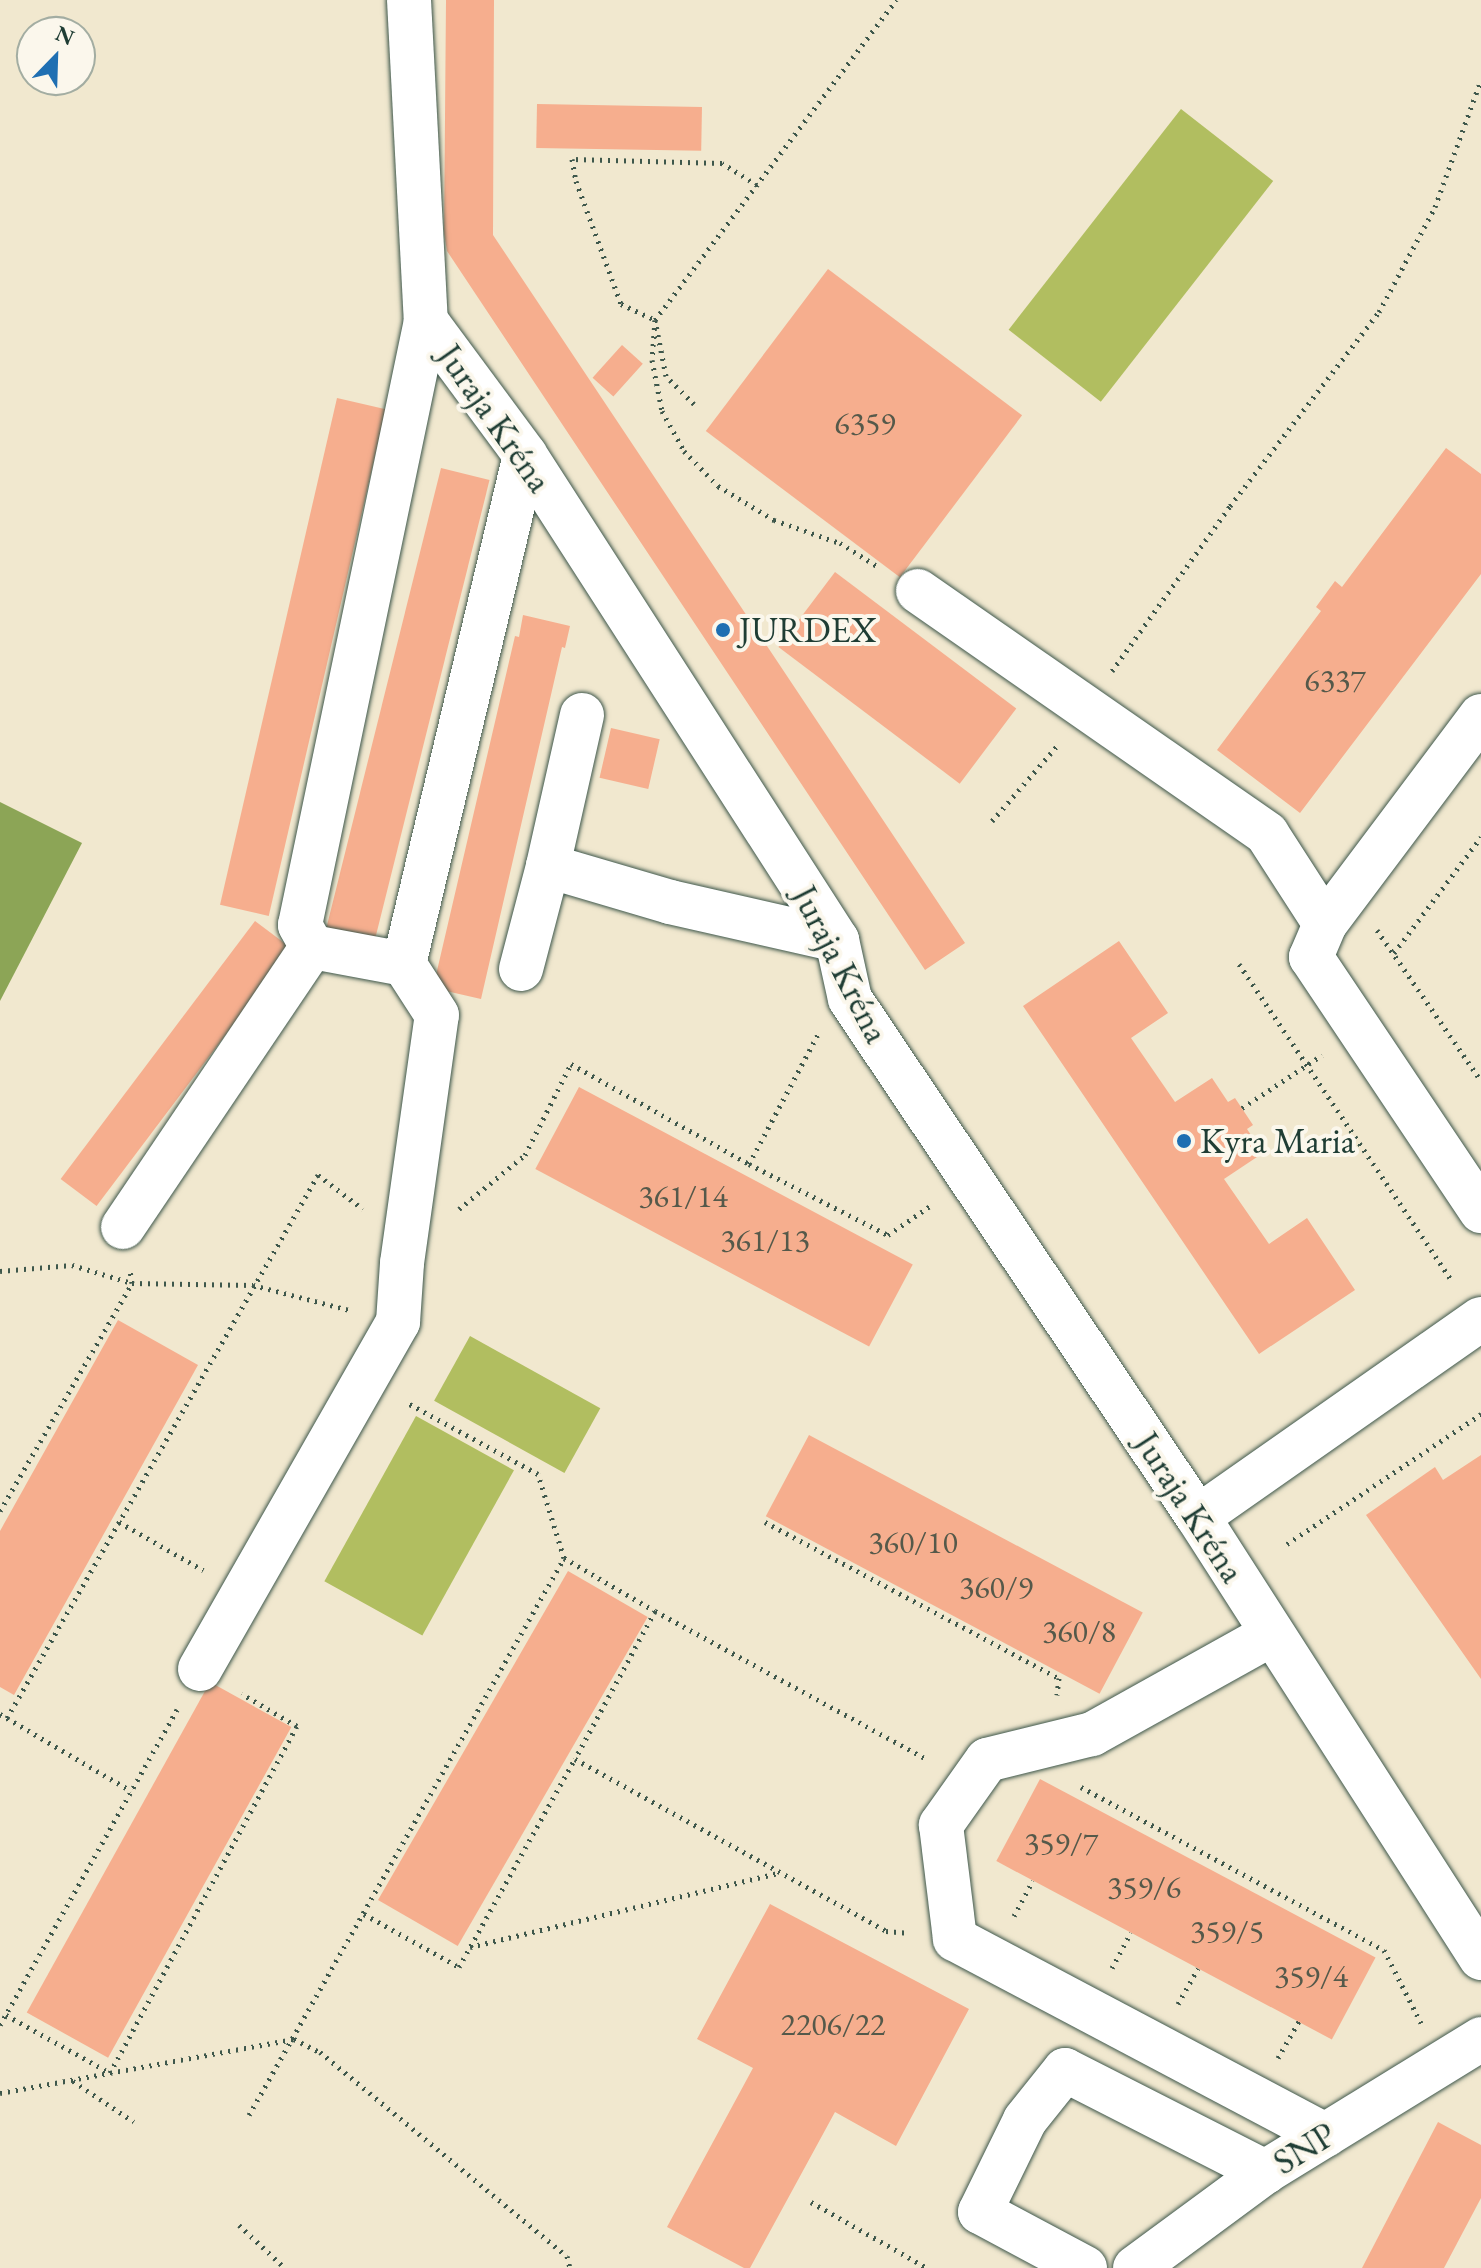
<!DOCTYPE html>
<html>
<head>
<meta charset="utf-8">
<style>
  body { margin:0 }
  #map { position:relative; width:1481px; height:2268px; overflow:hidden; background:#f1e8cf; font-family:"EB Garamond",serif }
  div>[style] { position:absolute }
  .green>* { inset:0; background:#b1be60; transform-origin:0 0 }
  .forest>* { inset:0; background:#8ca556 }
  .building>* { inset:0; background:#f6ae8e; transform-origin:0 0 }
  .path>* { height:5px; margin-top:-2.5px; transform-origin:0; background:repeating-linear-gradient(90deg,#3e574b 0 2px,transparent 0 8px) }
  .roads { filter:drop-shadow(0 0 2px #3e574b) drop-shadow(0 0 2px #3e574b) }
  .minor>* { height:44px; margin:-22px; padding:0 22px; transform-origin:22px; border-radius:22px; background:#fff }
  .dots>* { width:22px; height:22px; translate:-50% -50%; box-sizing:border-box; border:4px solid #fbf7ec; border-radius:50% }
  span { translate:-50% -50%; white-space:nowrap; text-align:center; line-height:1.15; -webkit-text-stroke:8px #fbf7ec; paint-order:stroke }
  .number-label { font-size:32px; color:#55594a }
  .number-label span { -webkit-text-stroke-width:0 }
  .street-label { font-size:36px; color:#1f3d34 }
  .poi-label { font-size:36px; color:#1f3d34 }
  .left { translate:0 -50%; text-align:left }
  .north { position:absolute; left:16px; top:16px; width:80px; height:80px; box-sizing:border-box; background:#fbf7ec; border:2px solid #a3ada2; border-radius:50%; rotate:23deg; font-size:22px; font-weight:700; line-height:32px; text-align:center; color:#1f3d34 }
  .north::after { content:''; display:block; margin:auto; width:28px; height:36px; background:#1f6fb2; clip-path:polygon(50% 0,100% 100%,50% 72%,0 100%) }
</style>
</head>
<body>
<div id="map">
  <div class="green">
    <div style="left:1181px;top:109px;width:117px;height:280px;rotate:38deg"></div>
    <div style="left:470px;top:1336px;width:149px;height:74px;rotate:29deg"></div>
    <div style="left:416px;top:1416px;width:112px;height:189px;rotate:29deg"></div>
  </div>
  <div class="forest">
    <div style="clip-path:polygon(0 802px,82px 843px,0 1001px)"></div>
  </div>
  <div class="building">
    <div style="clip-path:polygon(446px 0,494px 0,493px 235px,965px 943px,925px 970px,447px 251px,444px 233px)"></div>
    <div style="left:537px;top:104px;width:165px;height:44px;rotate:1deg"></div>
    <div style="left:828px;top:269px;width:243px;height:203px;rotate:37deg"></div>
    <div style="left:622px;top:345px;width:28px;height:44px;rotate:42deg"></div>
    <div style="left:337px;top:398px;width:50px;height:520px;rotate:13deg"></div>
    <div style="clip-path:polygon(1446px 448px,1481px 474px,1481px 574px,1300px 813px,1217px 750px,1321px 611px,1316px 607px,1335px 581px,1342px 587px)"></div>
    <div style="left:441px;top:468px;width:50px;height:474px;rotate:14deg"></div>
    <div style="left:835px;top:572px;width:227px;height:94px;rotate:37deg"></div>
    <div style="clip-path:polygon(523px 615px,570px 626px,565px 648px,562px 647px,481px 999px,433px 988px,515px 636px,519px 637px)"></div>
    <div style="left:611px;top:728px;width:50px;height:51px;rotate:13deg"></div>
    <div style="left:255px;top:921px;width:45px;height:323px;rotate:37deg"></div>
    <div style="clip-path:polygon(1119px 941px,1168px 1013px,1131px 1038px,1175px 1102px,1212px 1078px,1228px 1102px,1235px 1098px,1253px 1125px,1247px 1129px,1263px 1153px,1224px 1179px,1269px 1244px,1307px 1218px,1355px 1290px,1259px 1354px,1023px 1006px)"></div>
    <div style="left:579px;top:1087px;width:378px;height:93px;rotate:28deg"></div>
    <div style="clip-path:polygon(118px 1320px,198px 1365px,14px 1695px,0 1687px,0 1531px)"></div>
    <div style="left:809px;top:1435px;width:378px;height:92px;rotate:28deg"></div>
    <div style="clip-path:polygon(1481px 1455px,1481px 1679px,1366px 1515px,1435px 1467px,1443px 1480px)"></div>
    <div style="left:568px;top:1571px;width:92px;height:380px;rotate:30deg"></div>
    <div style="left:210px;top:1682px;width:93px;height:378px;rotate:29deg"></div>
    <div style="left:1040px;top:1779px;width:380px;height:93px;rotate:28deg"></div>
    <div style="clip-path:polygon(770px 1904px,969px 2009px,896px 2146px,835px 2112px,750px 2268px,744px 2268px,667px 2227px,753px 2068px,697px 2039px)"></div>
    <div style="clip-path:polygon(1438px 2122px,1481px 2145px,1481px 2198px,1444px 2268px,1362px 2268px)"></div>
  </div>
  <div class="path">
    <div style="left:757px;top:185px;width:41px;rotate:-147.8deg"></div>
    <div style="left:722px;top:163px;width:150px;rotate:-178.5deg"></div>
    <div style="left:572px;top:159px;width:22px;rotate:80deg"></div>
    <div style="left:576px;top:181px;width:131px;rotate:69.9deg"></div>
    <div style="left:621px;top:304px;width:38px;rotate:25deg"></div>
    <div style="left:655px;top:320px;width:40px;rotate:94.3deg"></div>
    <div style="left:652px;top:360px;width:52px;rotate:78.9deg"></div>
    <div style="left:662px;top:411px;width:46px;rotate:61.2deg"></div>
    <div style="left:684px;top:451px;width:49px;rotate:45.8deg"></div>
    <div style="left:718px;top:486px;width:66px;rotate:31.3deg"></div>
    <div style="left:774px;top:520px;width:70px;rotate:19.2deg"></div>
    <div style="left:840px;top:543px;width:47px;rotate:32deg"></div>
    <div style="left:694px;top:404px;width:40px;rotate:-135deg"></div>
    <div style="left:666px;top:376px;width:57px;rotate:-101.1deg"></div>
    <div style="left:655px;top:320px;width:401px;rotate:-53deg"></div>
    <div style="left:1112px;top:671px;width:203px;rotate:-54.4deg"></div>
    <div style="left:1230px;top:506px;width:245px;rotate:-52.5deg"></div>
    <div style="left:1379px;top:312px;width:119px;rotate:-61.9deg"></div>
    <div style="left:1435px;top:207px;width:135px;rotate:-70.1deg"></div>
    <div style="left:992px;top:821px;width:99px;rotate:-49.1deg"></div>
    <div style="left:1377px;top:930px;width:183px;rotate:55.4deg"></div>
    <div style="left:1394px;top:953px;width:145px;rotate:-53.1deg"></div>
    <div style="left:1239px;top:964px;width:383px;rotate:56.1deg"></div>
    <div style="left:1242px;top:1108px;width:96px;rotate:-33.5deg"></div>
    <div style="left:749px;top:1164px;width:156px;rotate:27.1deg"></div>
    <div style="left:888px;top:1235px;width:55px;rotate:-34.6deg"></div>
    <div style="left:459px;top:1209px;width:85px;rotate:-39.3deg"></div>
    <div style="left:525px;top:1155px;width:102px;rotate:-63.2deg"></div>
    <div style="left:571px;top:1064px;width:204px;rotate:29.3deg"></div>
    <div style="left:749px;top:1164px;width:147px;rotate:-62deg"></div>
    <div style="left:0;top:1271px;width:72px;rotate:-4.8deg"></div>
    <div style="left:72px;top:1265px;width:63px;rotate:16.7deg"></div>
    <div style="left:132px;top:1283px;width:121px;rotate:0.9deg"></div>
    <div style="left:253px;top:1285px;width:99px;rotate:14.6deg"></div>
    <div style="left:0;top:1511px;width:263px;rotate:-59.9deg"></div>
    <div style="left:132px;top:1283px;width:12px;rotate:-99deg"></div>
    <div style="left:119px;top:1522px;width:97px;rotate:29.7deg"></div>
    <div style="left:765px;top:1522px;width:333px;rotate:28deg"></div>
    <div style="left:1059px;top:1678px;width:17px;rotate:97deg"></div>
    <div style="left:1287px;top:1544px;width:234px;rotate:-33.8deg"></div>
    <div style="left:564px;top:1558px;width:105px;rotate:30.2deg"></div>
    <div style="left:655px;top:1611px;width:168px;rotate:118.4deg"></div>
    <div style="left:575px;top:1759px;width:355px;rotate:28.9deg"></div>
    <div style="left:886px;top:1931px;width:21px;rotate:5deg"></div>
    <div style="left:655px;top:1611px;width:311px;rotate:28.6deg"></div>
    <div style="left:0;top:1714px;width:152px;rotate:30.4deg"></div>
    <div style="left:7px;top:1718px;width:626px;rotate:-60.2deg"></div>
    <div style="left:318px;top:1175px;width:56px;rotate:37.1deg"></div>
    <div style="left:1081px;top:1787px;width:344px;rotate:28.3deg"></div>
    <div style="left:1384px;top:1950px;width:82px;rotate:63.1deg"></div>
    <div style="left:364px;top:1914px;width:109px;rotate:29.2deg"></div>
    <div style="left:459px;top:1967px;width:238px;rotate:-60.9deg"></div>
    <div style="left:1014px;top:1916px;width:40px;rotate:-62deg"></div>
    <div style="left:470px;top:1947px;width:318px;rotate:-13.5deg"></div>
    <div style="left:1112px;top:1968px;width:40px;rotate:-62deg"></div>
    <div style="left:1178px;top:2004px;width:41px;rotate:-60.9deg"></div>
    <div style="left:6px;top:2015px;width:119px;rotate:29.1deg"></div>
    <div style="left:110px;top:2073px;width:394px;rotate:-61.7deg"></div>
    <div style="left:297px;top:1726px;width:64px;rotate:-149.8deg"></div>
    <div style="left:0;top:2025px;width:362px;rotate:-60.7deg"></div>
    <div style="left:1278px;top:2058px;width:43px;rotate:-60.4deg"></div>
    <div style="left:73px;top:2081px;width:73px;rotate:33.9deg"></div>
    <div style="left:0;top:2093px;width:299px;rotate:-10.4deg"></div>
    <div style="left:294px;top:2039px;width:29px;rotate:27deg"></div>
    <div style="left:320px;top:2052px;width:320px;rotate:39.6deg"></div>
    <div style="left:567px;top:2256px;width:12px;rotate:76deg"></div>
    <div style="left:249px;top:2115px;width:640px;rotate:-60.51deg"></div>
    <div style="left:564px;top:1558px;width:88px;rotate:-107.2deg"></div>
    <div style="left:538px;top:1474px;width:150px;rotate:-151.4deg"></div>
    <div style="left:811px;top:2202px;width:133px;rotate:29.6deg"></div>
    <div style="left:239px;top:2225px;width:63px;rotate:43.1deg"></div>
  </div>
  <div class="roads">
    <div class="minor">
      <div style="left:409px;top:0;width:321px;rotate:87deg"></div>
      <div style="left:426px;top:321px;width:167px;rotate:53.5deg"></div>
      <div style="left:525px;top:455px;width:577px;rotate:57.25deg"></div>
      <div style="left:837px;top:940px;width:60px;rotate:77.6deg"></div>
      <div style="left:850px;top:999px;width:624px;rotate:56.11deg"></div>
      <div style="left:1198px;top:1517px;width:524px;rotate:57.31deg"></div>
      <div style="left:918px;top:591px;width:425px;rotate:34.8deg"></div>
      <div style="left:1267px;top:834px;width:107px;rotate:57.2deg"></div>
      <div style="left:582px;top:715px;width:155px;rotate:102.7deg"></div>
      <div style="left:548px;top:866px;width:127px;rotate:16.4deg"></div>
      <div style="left:670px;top:902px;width:171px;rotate:12.8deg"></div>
      <div style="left:1481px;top:716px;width:260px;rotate:126.9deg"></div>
      <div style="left:1325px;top:924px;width:36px;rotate:113deg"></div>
      <div style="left:1311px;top:957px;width:306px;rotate:56.2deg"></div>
      <div style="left:312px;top:947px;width:25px;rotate:-119deg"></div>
      <div style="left:300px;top:925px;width:617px;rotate:-78.22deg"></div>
      <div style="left:521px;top:969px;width:106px;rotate:-75.3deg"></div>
      <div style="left:123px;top:1227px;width:338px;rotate:-56deg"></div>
      <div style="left:312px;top:947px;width:94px;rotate:10.5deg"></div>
      <div style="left:404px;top:964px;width:523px;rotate:-76.63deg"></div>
      <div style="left:1198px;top:1517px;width:345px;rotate:-35deg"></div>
      <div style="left:1272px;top:1634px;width:206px;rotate:150.9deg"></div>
      <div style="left:1092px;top:1734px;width:108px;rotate:166.1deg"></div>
      <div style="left:987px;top:1760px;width:80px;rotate:125.3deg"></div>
      <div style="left:941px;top:1825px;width:115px;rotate:83deg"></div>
      <div style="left:955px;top:1939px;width:419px;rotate:27.9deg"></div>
      <div style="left:200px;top:1669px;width:400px;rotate:-60.3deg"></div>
      <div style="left:398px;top:1322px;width:59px;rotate:-86.1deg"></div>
      <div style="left:402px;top:1263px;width:250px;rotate:-82deg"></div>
      <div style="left:437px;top:1015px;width:61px;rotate:-122.9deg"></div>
      <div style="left:1085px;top:2268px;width:119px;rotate:-151.9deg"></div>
      <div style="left:980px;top:2212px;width:102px;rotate:-63.9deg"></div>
      <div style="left:1025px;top:2120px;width:64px;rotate:-51.3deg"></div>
      <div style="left:1065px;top:2070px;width:225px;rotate:27deg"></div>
      <div style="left:1135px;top:2268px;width:162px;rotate:-36.4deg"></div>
      <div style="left:1265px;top:2172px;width:254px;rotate:-31.6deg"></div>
    </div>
  </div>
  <div class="dots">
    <div style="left:723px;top:630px;background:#1f6fb2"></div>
    <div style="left:1184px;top:1141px;background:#1f6fb2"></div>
  </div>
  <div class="number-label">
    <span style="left:865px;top:423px">6359</span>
    <span style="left:1335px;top:680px">6337</span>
    <span style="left:683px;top:1196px">361/14</span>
    <span style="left:765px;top:1240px">361/13</span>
    <span style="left:913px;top:1542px">360/10</span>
    <span style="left:996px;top:1587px">360/9</span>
    <span style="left:1079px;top:1631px">360/8</span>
    <span style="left:1061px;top:1843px">359/7</span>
    <span style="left:1144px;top:1887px">359/6</span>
    <span style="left:1227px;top:1931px">359/5</span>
    <span style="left:1311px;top:1976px">359/4</span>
    <span style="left:833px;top:2024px">2206/22</span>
  </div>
  <div class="street-label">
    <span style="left:495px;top:418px;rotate:55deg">Juraja Kréna</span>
    <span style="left:841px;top:964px;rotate:63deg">Juraja Kréna</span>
    <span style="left:1190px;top:1507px;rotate:57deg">Juraja Kréna</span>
    <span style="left:1304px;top:2148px;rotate:-32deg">SNP</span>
  </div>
  <div class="poi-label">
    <span class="left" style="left:739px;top:630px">JURDEX</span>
    <span class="left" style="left:1200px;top:1141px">Kyra Maria</span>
  </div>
  <div class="north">N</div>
</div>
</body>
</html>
